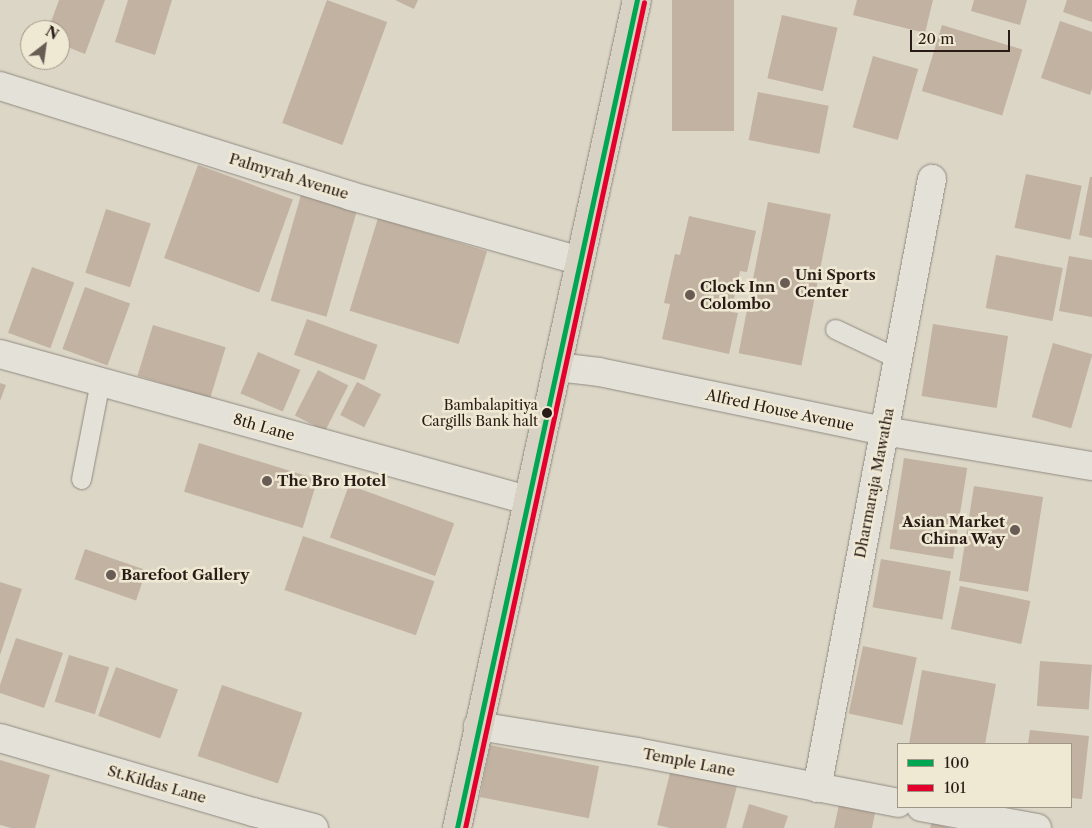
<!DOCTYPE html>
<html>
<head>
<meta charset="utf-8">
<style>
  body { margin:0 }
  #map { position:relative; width:1092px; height:828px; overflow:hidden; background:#dcd6c6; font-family:"Libre Caslon Text",serif }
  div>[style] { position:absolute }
  .building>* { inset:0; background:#c2b2a2; transform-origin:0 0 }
  .roads { filter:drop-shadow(0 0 1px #8f8a81) drop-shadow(0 0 1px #8f8a81) }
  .service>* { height:19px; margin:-9.5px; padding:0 9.5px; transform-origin:9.5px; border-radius:9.5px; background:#e4e1d9 }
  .minor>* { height:28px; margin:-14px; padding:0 14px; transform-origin:14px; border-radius:14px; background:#e4e1d9 }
  .trunk>* { height:28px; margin:-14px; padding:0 14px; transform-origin:14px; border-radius:14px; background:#d8d2c4 }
  .bus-1>* { height:5px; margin:-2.5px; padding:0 2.5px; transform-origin:2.5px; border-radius:2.5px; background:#00a651 }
  .bus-2>* { height:5px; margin:-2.5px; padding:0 2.5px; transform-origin:2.5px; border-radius:2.5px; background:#e4002b }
  .dots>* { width:14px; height:14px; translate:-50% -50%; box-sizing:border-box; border:2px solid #efe8d3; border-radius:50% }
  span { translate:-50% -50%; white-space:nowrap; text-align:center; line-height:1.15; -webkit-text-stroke:5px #efe8d3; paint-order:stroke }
  .bus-label { font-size:14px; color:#291b16 }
  .right { translate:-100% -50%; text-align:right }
  .street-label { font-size:15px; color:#291b16 }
  .poi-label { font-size:15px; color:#291b16; font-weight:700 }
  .left { translate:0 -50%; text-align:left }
  .legend { position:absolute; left:897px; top:743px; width:175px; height:65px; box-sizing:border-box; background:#efe8d3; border:1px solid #a09687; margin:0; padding:6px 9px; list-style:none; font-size:15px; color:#291b16 }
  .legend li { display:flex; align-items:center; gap:10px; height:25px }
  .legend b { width:25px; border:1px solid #a09687 }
  .north { position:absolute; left:20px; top:20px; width:50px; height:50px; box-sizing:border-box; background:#efe8d3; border:1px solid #a09687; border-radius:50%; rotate:30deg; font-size:14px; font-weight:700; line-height:20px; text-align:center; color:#291b16 }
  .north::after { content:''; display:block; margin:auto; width:18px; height:22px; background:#685c54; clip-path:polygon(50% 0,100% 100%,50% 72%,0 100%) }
  .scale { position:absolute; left:910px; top:30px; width:100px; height:22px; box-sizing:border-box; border:2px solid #291b16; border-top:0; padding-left:6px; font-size:15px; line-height:18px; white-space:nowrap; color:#291b16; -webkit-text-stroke:4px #efe8d3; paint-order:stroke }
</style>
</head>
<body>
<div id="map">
  <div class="building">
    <div style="clip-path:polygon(59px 0,105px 0,85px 54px,60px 44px,60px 30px,48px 30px)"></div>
    <div style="clip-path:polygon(128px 0,172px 0,155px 55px,115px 42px)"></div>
    <div style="left:327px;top:0;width:64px;height:131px;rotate:20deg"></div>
    <div style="clip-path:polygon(395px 0,418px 0,414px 9px)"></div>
    <div style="left:672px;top:0;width:62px;height:131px"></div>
    <div style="clip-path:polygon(857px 0,933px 0,925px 33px,853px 15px)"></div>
    <div style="clip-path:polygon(974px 0,1027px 0,1020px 25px,971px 11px)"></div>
    <div style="clip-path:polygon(1067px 0,1092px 0,1092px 22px,1063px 12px)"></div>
    <div style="left:782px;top:15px;width:57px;height:65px;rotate:13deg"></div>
    <div style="clip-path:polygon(1060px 21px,1092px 32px,1092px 89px,1090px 95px,1041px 78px)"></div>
    <div style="left:942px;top:25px;width:84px;height:69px;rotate:17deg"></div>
    <div style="left:873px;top:56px;width:47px;height:74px;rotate:16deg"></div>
    <div style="left:758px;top:92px;width:72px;height:49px;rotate:11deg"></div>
    <div style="left:198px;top:165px;width:101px;height:99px;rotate:20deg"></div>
    <div style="left:1026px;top:174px;width:57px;height:55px;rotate:12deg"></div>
    <div style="clip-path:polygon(1090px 177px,1092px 177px,1092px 238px,1079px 235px)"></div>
    <div style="left:301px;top:195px;width:58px;height:110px;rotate:16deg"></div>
    <div style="left:768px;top:202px;width:64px;height:154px;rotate:11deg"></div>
    <div style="left:106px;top:209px;width:47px;height:67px;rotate:18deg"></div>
    <div style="clip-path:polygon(689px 216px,756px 231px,747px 272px,740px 271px,731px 312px,738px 313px,729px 354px,662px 339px,670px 304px,664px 303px,675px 254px,680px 255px)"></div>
    <div style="left:378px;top:218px;width:114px;height:97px;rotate:17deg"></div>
    <div style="left:996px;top:255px;width:68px;height:54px;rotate:11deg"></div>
    <div style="clip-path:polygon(1069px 256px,1092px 260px,1092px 317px,1059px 311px)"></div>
    <div style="left:32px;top:267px;width:45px;height:70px;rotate:20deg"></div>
    <div style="left:85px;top:287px;width:48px;height:66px;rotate:20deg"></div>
    <div style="left:307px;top:319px;width:75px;height:38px;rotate:20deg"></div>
    <div style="left:933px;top:324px;width:76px;height:73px;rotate:9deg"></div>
    <div style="left:153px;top:325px;width:76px;height:53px;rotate:17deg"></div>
    <div style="left:1053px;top:343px;width:41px;height:77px;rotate:16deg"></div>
    <div style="left:258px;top:352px;width:46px;height:45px;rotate:23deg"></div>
    <div style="left:318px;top:370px;width:34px;height:51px;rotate:27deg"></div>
    <div style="left:357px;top:382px;width:27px;height:37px;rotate:27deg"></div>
    <div style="clip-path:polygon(0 383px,6px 385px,0 401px)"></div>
    <div style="left:199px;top:443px;width:124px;height:51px;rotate:17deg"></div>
    <div style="left:904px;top:458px;width:64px;height:92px;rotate:9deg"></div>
    <div style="left:349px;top:485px;width:112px;height:56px;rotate:20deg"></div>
    <div style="left:974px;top:486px;width:70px;height:96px;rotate:9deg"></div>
    <div style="left:303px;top:536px;width:139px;height:57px;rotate:19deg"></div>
    <div style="left:85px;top:549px;width:65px;height:32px;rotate:19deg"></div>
    <div style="left:881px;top:559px;width:71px;height:49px;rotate:10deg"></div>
    <div style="clip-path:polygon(0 582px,22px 589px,0 655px)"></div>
    <div style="left:960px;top:586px;width:72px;height:44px;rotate:12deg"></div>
    <div style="clip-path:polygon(16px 638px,63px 653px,44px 708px,0 693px,0 685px)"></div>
    <div style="left:863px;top:646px;width:55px;height:69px;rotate:12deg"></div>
    <div style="left:69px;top:655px;width:42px;height:49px;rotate:17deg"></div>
    <div style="left:1040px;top:661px;width:52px;height:45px;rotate:4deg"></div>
    <div style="left:116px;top:667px;width:66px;height:52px;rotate:20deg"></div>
    <div style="clip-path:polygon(922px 670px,996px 684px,985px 744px,909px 744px)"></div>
    <div style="left:222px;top:685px;width:85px;height:75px;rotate:19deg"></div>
    <div style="clip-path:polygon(1030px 730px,1089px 736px,1082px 799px,1071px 798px,1071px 744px,1028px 744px)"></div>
    <div style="left:490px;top:745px;width:111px;height:53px;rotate:11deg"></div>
    <div style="clip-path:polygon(0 760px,50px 775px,35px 828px,11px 828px,0 825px)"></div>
    <div style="clip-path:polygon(671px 769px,737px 786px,726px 828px,670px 828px,657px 825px)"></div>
    <div style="clip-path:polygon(840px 800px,876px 808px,872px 828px,834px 828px)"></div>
    <div style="clip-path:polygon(749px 804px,788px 816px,784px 828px,742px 828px)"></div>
    <div style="clip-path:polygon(932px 822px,950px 828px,930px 828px)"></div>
  </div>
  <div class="roads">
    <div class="service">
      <div style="left:835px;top:329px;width:68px;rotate:25.1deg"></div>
      <div style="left:81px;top:479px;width:100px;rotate:-79deg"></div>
    </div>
    <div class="minor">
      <div style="left:0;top:86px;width:368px;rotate:17.4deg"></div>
      <div style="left:351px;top:196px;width:238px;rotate:15.8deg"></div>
      <div style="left:0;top:354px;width:547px;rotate:15.48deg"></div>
      <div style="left:557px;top:367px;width:42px;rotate:6.8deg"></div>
      <div style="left:599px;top:372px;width:291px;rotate:11.7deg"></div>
      <div style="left:884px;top:431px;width:211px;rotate:9.6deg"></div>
      <div style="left:478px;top:726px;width:160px;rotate:9.3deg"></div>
      <div style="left:636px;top:752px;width:267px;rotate:11deg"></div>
      <div style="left:0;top:738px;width:264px;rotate:16.3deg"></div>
      <div style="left:253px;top:812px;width:63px;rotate:14.7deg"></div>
      <div style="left:817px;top:788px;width:620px;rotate:-79.31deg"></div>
      <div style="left:921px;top:807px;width:118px;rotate:10.3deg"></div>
    </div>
    <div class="trunk">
      <div style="left:457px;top:828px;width:847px;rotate:-77.74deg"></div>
    </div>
  </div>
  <div class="bus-1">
    <div style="left:457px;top:828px;width:847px;rotate:-77.74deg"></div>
  </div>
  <div class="bus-2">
    <div style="left:465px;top:828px;width:845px;rotate:-77.77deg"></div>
  </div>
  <div class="dots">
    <div style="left:785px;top:283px;background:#685c54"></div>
    <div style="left:690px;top:295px;background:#685c54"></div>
    <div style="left:547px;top:413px;background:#291b16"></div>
    <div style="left:267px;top:481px;background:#685c54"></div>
    <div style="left:1015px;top:530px;background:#685c54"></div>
    <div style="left:111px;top:575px;background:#685c54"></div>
  </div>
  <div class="bus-label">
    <span class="right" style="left:538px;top:413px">Bambalapitiya<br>Cargills Bank halt</span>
  </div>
  <div class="street-label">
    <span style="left:289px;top:176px;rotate:17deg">Palmyrah Avenue</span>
    <span style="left:780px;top:410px;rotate:12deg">Alfred House Avenue</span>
    <span style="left:264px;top:427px;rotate:16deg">8th Lane</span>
    <span style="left:874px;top:483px;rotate:-79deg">Dharmaraja Mawatha</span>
    <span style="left:689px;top:762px;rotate:11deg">Temple Lane</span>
    <span style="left:157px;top:784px;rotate:16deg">St.Kildas Lane</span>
  </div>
  <div class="poi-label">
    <span class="left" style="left:795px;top:283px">Uni Sports<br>Center</span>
    <span class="left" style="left:700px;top:295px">Clock Inn<br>Colombo</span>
    <span class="left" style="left:277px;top:481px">The Bro Hotel</span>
    <span class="right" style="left:1005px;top:530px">Asian Market<br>China Way</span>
    <span class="left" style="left:121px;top:575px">Barefoot Gallery</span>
  </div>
  <ul class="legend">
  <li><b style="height:6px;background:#00a651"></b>100</li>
  <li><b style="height:6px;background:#e4002b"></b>101</li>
  </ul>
  <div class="north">N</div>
  <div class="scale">20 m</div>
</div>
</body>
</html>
